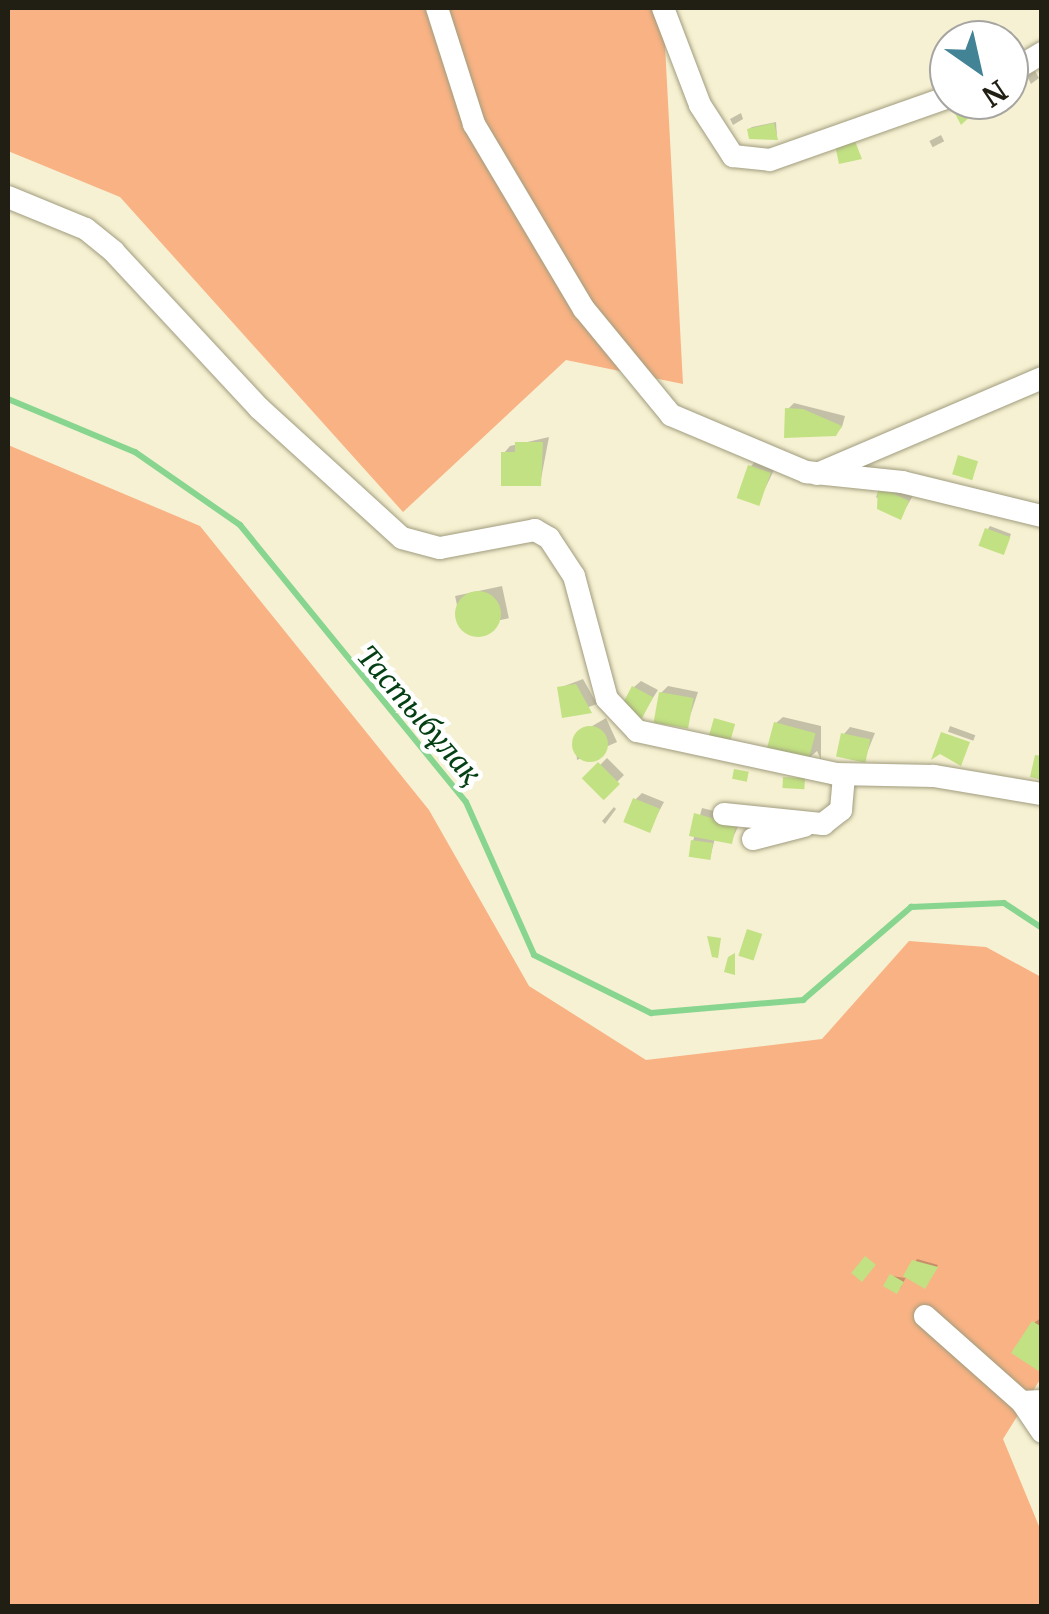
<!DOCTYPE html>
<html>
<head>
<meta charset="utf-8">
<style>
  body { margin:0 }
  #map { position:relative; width:1049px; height:1614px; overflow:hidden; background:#f6f1d2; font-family:Merriweather,serif }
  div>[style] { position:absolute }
  .green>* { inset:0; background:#f8b284 }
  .shadow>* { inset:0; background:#0003; transform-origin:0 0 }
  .stream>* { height:6px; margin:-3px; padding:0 3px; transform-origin:3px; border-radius:3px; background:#87d58f }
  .building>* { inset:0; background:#c2e183; transform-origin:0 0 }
  .round { border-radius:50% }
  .roads { filter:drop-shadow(0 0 2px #a09c7e) drop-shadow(0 0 2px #a09c7e) }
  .street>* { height:22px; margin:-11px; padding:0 11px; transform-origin:11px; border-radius:11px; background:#fff }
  span { translate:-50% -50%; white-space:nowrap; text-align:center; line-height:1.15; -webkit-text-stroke:9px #fff; paint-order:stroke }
  .water-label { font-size:28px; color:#054014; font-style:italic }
  .frame { position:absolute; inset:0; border:10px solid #211f14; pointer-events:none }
  .north { position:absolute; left:929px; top:20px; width:100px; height:100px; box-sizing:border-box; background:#fff; border:2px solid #a6a5a1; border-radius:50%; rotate:146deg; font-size:28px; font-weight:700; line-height:40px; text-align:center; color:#211f14 }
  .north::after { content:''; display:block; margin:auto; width:35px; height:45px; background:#428495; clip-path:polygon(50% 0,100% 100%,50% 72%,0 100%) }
</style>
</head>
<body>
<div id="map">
  <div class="green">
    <div style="clip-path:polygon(8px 8px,663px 8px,683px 384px,566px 360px,403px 512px,120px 197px,8px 151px)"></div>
    <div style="clip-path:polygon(8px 445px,200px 526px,429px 810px,529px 986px,646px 1060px,822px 1039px,909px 941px,986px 947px,1041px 977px,1041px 1378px,1003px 1439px,1041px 1531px,1041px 1606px,8px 1606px)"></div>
  </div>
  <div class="shadow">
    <div style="clip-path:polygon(1035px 71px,1039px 78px,1031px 84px,1027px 76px)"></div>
    <div style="clip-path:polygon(741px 113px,743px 119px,733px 125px,730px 119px)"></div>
    <div style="clip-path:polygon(776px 122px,777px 137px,749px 129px,752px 127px)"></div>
    <div style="left:941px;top:135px;width:7px;height:13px;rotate:63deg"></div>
    <div style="clip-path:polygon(794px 403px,845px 416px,842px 427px,835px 434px,788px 409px)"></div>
    <div style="clip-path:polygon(549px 437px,540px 484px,504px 453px,510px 446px)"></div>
    <div style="clip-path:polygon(757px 460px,776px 466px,758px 503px,751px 466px)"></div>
    <div style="clip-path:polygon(880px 488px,914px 494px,901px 516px,876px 497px)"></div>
    <div style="clip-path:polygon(990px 526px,1011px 534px,1005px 549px,988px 529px)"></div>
    <div style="left:502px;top:586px;width:33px;height:48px;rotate:78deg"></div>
    <div style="clip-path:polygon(583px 679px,597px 704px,564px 716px,559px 688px)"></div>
    <div style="clip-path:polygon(641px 681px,658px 690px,642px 715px,634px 687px)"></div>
    <div style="clip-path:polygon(668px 686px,698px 692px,687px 725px,661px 693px)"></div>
    <div style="clip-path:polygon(783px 717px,821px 726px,821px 760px,817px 751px,807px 760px,776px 723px)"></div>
    <div style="clip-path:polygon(606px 718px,617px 742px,577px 760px,575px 736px)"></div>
    <div style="left:950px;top:726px;width:27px;height:6px;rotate:20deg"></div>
    <div style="clip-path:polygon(850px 727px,875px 733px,864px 760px,844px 734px)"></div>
    <div style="left:607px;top:758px;width:24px;height:30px;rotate:45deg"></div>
    <div style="clip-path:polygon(642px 793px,664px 802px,649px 830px,635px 800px)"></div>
    <div style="clip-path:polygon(614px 807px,616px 809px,605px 824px,602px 821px)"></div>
    <div style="clip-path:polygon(702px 808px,742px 818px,731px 842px,715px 838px,710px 858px,693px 841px)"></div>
    <div style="clip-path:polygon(917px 1259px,938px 1265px,928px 1283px,907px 1275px,900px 1289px,892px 1276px,905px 1278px)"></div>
    <div style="clip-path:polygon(1042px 1317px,1042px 1367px,1039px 1369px,1034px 1323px)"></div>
  </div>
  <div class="stream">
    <div style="left:8px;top:399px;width:138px;rotate:22.7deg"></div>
    <div style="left:135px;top:452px;width:128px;rotate:34.8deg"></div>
    <div style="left:240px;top:525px;width:357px;rotate:50.8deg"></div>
    <div style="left:466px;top:802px;width:167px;rotate:66deg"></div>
    <div style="left:534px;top:955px;width:131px;rotate:26.4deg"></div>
    <div style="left:651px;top:1013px;width:153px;rotate:-4.9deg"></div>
    <div style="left:803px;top:1000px;width:143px;rotate:-40.7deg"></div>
    <div style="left:911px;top:907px;width:93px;rotate:-2.5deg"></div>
    <div style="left:1004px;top:903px;width:45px;rotate:33.3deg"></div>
  </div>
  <div class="building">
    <div style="clip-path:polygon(947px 53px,949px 79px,943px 81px,935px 57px)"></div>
    <div style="clip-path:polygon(988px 100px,961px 125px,950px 104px,957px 100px)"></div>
    <div style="clip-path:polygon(774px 123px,778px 140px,749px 139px,747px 129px)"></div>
    <div style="clip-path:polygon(853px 136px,862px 159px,839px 164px,834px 140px)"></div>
    <div style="clip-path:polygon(785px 408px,803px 409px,842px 426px,836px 436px,784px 438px)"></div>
    <div style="clip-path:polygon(515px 442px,543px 442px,541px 486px,501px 486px,501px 452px,515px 452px)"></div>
    <div style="left:958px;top:455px;width:21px;height:20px;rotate:17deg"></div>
    <div style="left:748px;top:465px;width:24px;height:35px;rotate:19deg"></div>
    <div style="clip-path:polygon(878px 486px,909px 501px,901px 520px,877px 509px)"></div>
    <div style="left:985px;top:528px;width:27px;height:19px;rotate:20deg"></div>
    <div class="round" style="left:455px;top:591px;width:46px;height:46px"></div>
    <div style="clip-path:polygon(576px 684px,592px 713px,562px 718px,557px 687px)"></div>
    <div style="left:632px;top:686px;width:24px;height:25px;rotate:28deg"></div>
    <div style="left:659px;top:692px;width:35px;height:31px;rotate:10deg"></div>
    <div style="left:714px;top:718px;width:22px;height:19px;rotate:16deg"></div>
    <div style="left:774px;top:722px;width:43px;height:31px;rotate:15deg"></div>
    <div class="round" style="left:572px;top:726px;width:36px;height:36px"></div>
    <div style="clip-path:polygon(941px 732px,970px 742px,961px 766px,940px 754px,931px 760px)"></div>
    <div style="left:841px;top:733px;width:30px;height:24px;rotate:12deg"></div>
    <div style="clip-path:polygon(1035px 755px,1042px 756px,1042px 780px,1030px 777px)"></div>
    <div style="left:598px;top:762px;width:31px;height:23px;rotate:45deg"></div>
    <div style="left:734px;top:769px;width:15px;height:10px;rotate:11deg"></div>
    <div style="left:783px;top:777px;width:22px;height:11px;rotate:3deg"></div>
    <div style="left:633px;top:798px;width:29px;height:26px;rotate:22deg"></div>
    <div style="clip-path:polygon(694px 813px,736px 825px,732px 844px,689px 836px)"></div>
    <div style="left:691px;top:840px;width:22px;height:17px;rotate:8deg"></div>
    <div style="left:747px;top:929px;width:16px;height:28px;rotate:18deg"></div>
    <div style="clip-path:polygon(707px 936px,721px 938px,718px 958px,712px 957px)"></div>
    <div style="clip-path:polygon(735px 953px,735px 975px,724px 972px,728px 957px)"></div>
    <div style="left:865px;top:1256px;width:14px;height:22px;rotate:39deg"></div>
    <div style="clip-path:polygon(912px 1260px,938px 1267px,925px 1289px,903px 1276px)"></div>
    <div style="left:890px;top:1274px;width:16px;height:14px;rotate:30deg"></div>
    <div style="clip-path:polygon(1032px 1321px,1042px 1327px,1040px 1372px,1011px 1353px)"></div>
  </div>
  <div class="roads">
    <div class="street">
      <div style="left:437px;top:8px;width:122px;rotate:72.3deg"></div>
      <div style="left:474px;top:124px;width:215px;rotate:59.3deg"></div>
      <div style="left:584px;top:309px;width:137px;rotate:50.6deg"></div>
      <div style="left:671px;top:415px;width:147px;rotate:22.9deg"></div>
      <div style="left:806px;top:472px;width:97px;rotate:5.9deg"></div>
      <div style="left:902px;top:482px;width:144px;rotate:13.7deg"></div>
      <div style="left:663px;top:8px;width:104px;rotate:69.1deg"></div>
      <div style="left:700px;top:105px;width:61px;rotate:57.1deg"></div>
      <div style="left:733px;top:156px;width:37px;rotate:6deg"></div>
      <div style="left:770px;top:160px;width:190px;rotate:-19.4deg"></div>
      <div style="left:1009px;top:73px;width:39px;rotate:-31deg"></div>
      <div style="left:8px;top:197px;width:84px;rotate:22.3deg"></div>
      <div style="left:86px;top:229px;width:36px;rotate:39deg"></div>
      <div style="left:114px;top:252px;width:213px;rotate:47.1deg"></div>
      <div style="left:259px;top:408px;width:193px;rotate:42.3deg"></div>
      <div style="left:402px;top:538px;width:39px;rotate:15deg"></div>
      <div style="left:440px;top:548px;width:97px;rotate:-10.7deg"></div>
      <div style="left:535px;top:530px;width:16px;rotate:30deg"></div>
      <div style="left:549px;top:538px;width:45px;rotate:56.7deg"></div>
      <div style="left:574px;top:576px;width:127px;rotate:75deg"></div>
      <div style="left:607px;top:699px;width:44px;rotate:46.8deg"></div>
      <div style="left:637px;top:731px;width:204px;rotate:12.2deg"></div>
      <div style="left:836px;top:774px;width:98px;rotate:1.2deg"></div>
      <div style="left:934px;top:776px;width:109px;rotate:9.5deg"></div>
      <div style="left:817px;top:474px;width:245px;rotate:-23.1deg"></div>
      <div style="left:724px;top:814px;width:100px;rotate:5.8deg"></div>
      <div style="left:823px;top:824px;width:23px;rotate:-38deg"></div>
      <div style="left:841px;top:810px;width:35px;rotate:-85deg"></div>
      <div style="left:753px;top:839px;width:53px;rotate:-14.3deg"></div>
      <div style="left:925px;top:1316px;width:130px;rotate:41.6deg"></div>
      <div style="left:1042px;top:1401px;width:20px;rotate:177deg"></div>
      <div style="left:1022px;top:1402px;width:36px;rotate:56deg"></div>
    </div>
  </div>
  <div class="water-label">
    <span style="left:419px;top:715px;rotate:49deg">Тастыбұлақ</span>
  </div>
  <div class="frame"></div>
  <div class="north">N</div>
</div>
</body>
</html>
